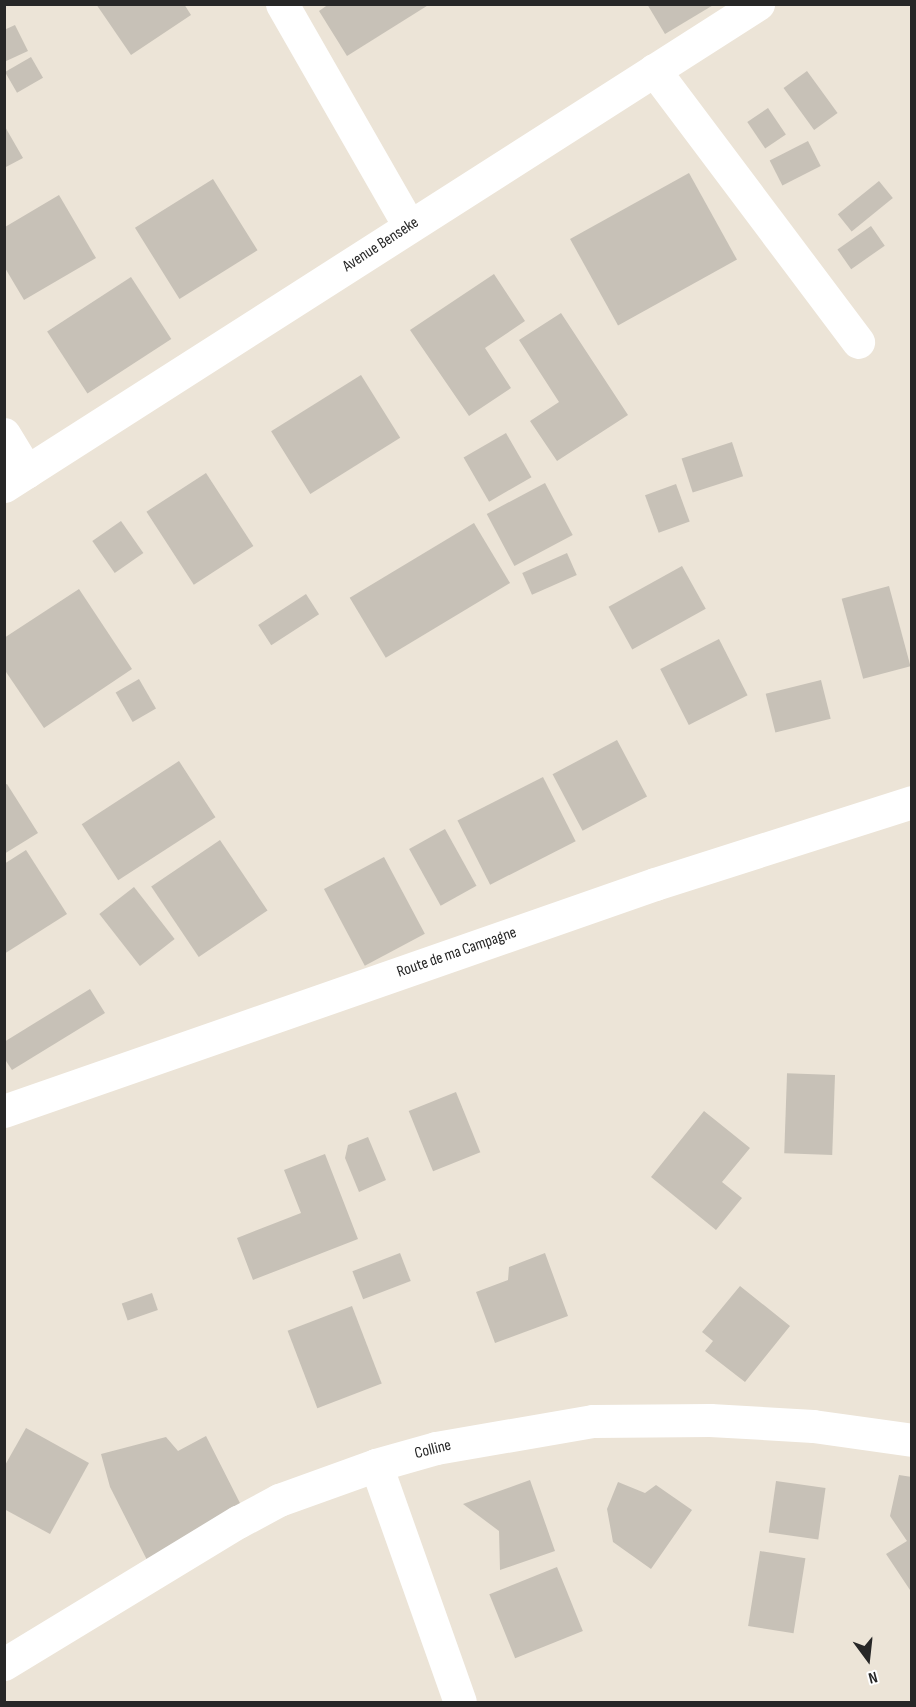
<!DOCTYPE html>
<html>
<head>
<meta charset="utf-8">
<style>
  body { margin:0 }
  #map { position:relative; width:916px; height:1707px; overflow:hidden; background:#ece4d7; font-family:"Sofia Sans Condensed",sans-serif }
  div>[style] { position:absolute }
  .building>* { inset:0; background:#c7c1b7; transform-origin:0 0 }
  .minor>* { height:33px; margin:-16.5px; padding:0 16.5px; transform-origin:16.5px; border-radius:16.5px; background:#fff }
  span { translate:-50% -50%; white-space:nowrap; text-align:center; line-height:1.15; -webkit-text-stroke:4.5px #fff; paint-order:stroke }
  .street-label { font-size:16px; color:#272727 }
  .frame { position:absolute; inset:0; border:6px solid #272727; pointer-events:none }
  .north { position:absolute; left:838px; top:1629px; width:60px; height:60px; -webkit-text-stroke:4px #fff; paint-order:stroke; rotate:165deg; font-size:16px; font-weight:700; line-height:24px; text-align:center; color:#272727 }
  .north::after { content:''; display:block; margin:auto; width:21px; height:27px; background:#272727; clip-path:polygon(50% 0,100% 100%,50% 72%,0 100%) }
</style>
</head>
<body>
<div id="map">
  <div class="building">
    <div style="clip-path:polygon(96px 4px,184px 4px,191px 15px,131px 55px)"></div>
    <div style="clip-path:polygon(329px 4px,430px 4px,347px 56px,319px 11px)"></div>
    <div style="clip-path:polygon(647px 4px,715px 4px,665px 34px)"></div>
    <div style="clip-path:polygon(15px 25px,28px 51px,4px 62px,4px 30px)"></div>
    <div style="left:31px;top:57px;width:24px;height:30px;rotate:60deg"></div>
    <div style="left:807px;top:71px;width:52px;height:29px;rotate:54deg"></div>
    <div style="left:768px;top:108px;width:32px;height:25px;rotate:56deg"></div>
    <div style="clip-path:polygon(4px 125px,23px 158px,4px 168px)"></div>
    <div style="left:808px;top:141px;width:28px;height:43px;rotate:63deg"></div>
    <div style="left:689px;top:173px;width:99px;height:136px;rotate:61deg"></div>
    <div style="left:213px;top:179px;width:84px;height:92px;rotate:58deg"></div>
    <div style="left:879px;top:181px;width:22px;height:53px;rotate:51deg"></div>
    <div style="clip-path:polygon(59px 195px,96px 258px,24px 300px,5px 268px,5px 227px)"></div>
    <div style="left:871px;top:226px;width:24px;height:41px;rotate:55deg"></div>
    <div style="clip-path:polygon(494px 274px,525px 321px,485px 348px,511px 388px,469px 416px,410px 330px)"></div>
    <div style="left:131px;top:277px;width:74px;height:100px;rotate:57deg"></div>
    <div style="clip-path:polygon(561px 313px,628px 415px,557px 461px,530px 421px,559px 402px,519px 340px)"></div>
    <div style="left:361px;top:375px;width:74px;height:106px;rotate:58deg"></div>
    <div style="left:506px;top:433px;width:51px;height:49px;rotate:60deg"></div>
    <div style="left:732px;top:442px;width:36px;height:53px;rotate:72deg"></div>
    <div style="left:206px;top:473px;width:87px;height:71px;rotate:57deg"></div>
    <div style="left:545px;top:483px;width:59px;height:66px;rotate:62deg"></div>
    <div style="left:676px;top:484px;width:40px;height:33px;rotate:70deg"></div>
    <div style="left:121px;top:521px;width:39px;height:35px;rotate:55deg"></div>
    <div style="left:474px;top:523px;width:70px;height:145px;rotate:59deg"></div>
    <div style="left:567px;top:553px;width:24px;height:49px;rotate:66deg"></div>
    <div style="left:682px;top:566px;width:49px;height:84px;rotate:61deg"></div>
    <div style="left:889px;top:586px;width:83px;height:49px;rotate:75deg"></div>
    <div style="clip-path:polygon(79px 589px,132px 669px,44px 728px,4px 669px,4px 638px)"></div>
    <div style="left:306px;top:594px;width:24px;height:57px;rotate:57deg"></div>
    <div style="left:719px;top:639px;width:63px;height:66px;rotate:63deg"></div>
    <div style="left:139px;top:679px;width:34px;height:27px;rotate:60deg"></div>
    <div style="left:821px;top:680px;width:40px;height:57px;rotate:76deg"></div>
    <div style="left:617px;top:740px;width:64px;height:73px;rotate:62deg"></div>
    <div style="left:179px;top:761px;width:67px;height:116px;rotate:57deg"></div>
    <div style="left:543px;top:777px;width:72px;height:96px;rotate:63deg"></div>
    <div style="clip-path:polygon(7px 784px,38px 833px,4px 854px,4px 785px)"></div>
    <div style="left:445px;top:829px;width:65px;height:41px;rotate:61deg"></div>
    <div style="left:220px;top:840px;width:85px;height:83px;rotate:56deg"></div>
    <div style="clip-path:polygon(26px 850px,67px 914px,4px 954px,4px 864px)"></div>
    <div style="left:384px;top:857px;width:87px;height:68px;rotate:62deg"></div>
    <div style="left:134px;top:887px;width:66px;height:44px;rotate:52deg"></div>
    <div style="clip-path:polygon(90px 989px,105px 1013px,12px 1070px,4px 1058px,4px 1042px)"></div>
    <div style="left:835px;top:1075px;width:80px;height:48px;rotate:92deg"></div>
    <div style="left:456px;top:1092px;width:65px;height:51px;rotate:68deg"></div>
    <div style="clip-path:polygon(704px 1111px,750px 1148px,722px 1182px,742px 1198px,716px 1230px,651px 1177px)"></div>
    <div style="clip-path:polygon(368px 1137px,386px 1180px,359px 1192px,345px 1158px,348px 1145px)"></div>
    <div style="clip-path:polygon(325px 1154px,358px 1239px,253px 1280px,237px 1238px,301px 1213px,284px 1170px)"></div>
    <div style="left:400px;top:1253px;width:30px;height:51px;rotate:69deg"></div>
    <div style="clip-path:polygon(545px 1253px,568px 1316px,495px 1343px,476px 1292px,508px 1280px,509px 1267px)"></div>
    <div style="clip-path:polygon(740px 1286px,790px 1326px,745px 1382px,705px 1351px,713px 1341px,702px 1332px)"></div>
    <div style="left:152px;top:1293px;width:18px;height:32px;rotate:71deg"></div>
    <div style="left:352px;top:1306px;width:83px;height:69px;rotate:69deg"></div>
    <div style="clip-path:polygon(26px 1428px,89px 1463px,50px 1534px,4px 1509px,4px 1467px)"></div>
    <div style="clip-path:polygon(206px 1436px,244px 1511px,147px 1560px,110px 1487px,101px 1454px,166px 1437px,178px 1451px)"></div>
    <div style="clip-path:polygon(899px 1475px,912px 1477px,912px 1593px,886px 1554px,907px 1541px,890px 1516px)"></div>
    <div style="clip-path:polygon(530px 1480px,555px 1551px,500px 1570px,499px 1531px,463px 1504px)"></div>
    <div style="left:776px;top:1481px;width:50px;height:52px;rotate:8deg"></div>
    <div style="clip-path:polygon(618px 1482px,645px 1493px,656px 1485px,692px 1510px,651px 1569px,613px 1542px,607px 1509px)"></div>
    <div style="left:760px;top:1551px;width:46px;height:76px;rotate:9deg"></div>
    <div style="left:557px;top:1567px;width:69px;height:73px;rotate:68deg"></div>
  </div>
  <div class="minor">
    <div style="left:282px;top:4px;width:256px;rotate:60.2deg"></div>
    <div style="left:654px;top:70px;width:340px;rotate:53.1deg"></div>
    <div style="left:4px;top:434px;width:44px;rotate:58.8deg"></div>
    <div style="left:4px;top:486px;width:895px;rotate:-32.59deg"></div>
    <div style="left:4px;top:1111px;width:689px;rotate:-19.22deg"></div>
    <div style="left:655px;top:884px;width:270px;rotate:-17.7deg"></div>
    <div style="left:376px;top:1465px;width:251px;rotate:70.5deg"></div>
    <div style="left:4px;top:1664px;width:274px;rotate:-31.3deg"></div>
    <div style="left:238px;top:1522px;width:47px;rotate:-28.2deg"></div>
    <div style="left:279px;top:1500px;width:103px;rotate:-19.8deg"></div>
    <div style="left:376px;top:1465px;width:62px;rotate:-15.8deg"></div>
    <div style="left:436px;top:1448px;width:159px;rotate:-9.8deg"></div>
    <div style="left:593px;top:1421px;width:117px;rotate:-0.5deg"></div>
    <div style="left:710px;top:1420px;width:103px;rotate:3.3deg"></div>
    <div style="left:813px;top:1426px;width:100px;rotate:8deg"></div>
  </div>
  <div class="street-label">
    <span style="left:381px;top:245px;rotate:-33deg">Avenue Benseke</span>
    <span style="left:457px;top:953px;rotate:-19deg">Route de ma Campagne</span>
    <span style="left:433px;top:1450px;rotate:-14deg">Colline</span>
  </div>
  <div class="frame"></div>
  <div class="north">N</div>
</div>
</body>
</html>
